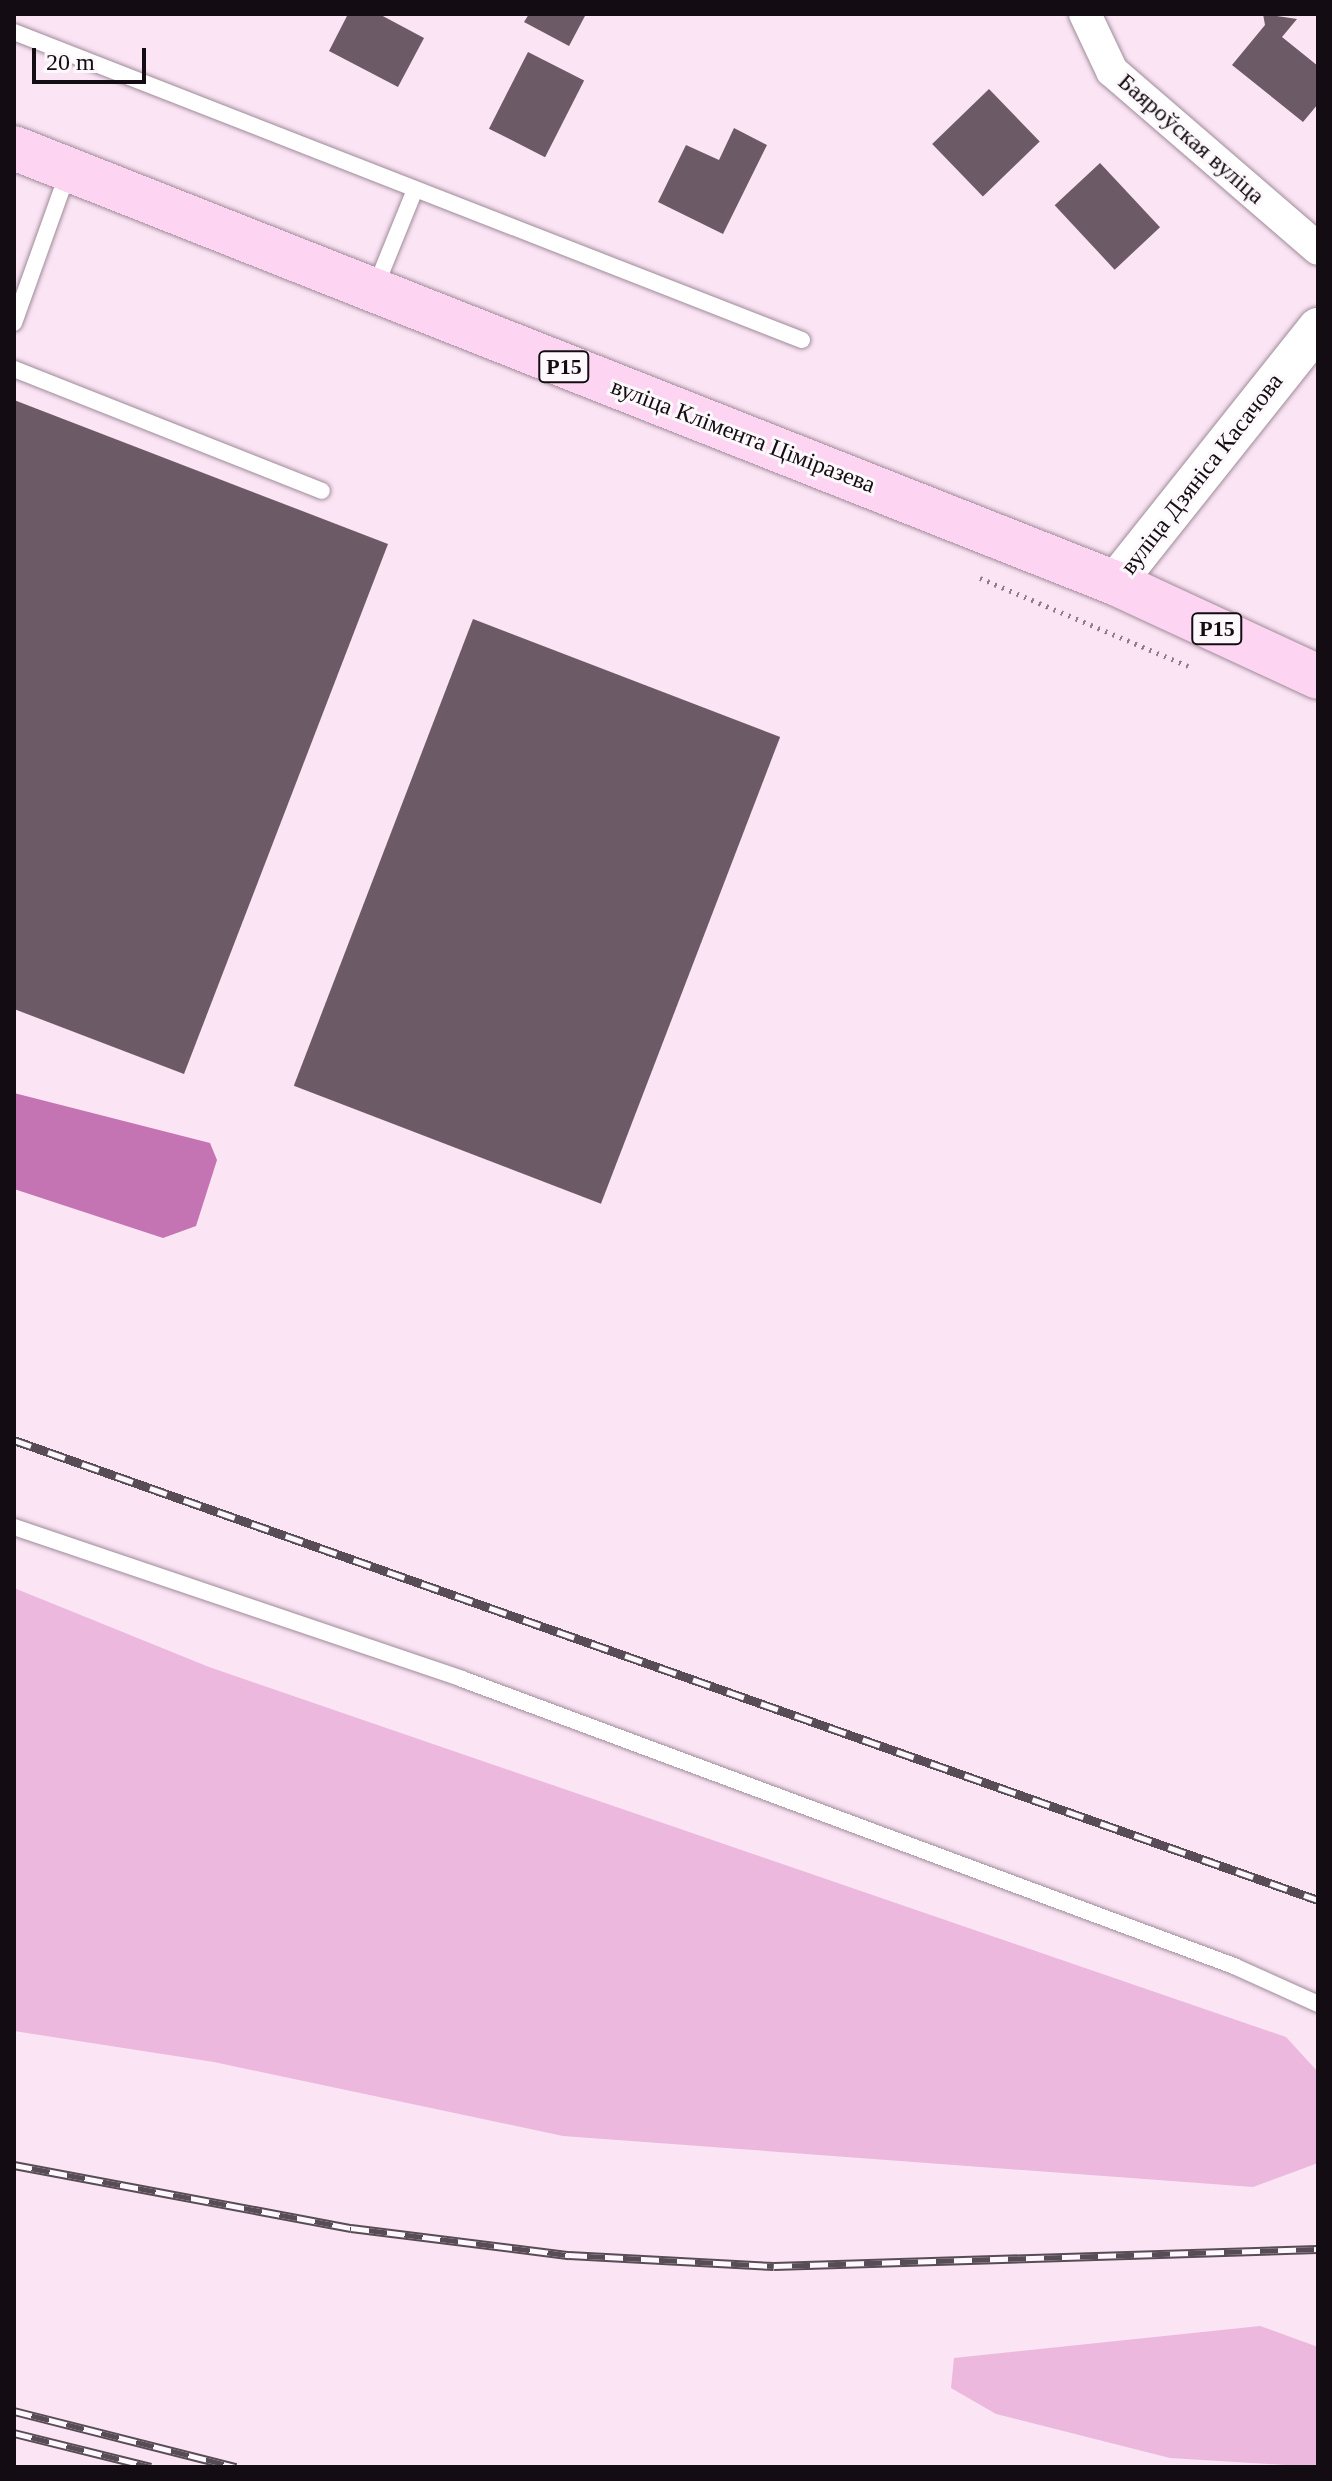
<!DOCTYPE html>
<html>
<head>
<meta charset="utf-8">
<style>
  body { margin:0 }
  #map { position:relative; width:1332px; height:2481px; overflow:hidden; background:#fbe4f4; font-family:Georgia,serif }
  div>[style] { position:absolute }
  .green>* { inset:0; background:#ecb8de }
  .water>* { inset:0; background:#c474b2 }
  .building>* { inset:0; background:#6d5a67; transform-origin:0 0 }
  .path>* { height:5px; margin-top:-2.5px; transform-origin:0; background:repeating-linear-gradient(90deg,#8d7e89 0 2px,transparent 0 8px) }
  .roads { filter:drop-shadow(0 0 2px #9f8b99) drop-shadow(0 0 2px #9f8b99) }
  .service>* { height:16px; margin:-8px; padding:0 8px; transform-origin:8px; border-radius:8px; background:#fff }
  .minor>* { height:32px; margin:-16px; padding:0 16px; transform-origin:16px; border-radius:16px; background:#fff }
  .tertiary>* { height:40px; margin:-20px; padding:0 20px; transform-origin:20px; border-radius:20px; background:#fff }
  .primary>* { height:44px; margin:-22px; padding:0 22px; transform-origin:22px; border-radius:22px; background:#fdd5f2 }
  .rail>* { height:9px; margin-top:-4.5px; transform-origin:0; background:repeating-linear-gradient(90deg,#fcf8fb 0 18px,#584d56 0 36px); box-sizing:border-box; border-block:2px solid #584d56 }
  span { translate:-50% -50%; white-space:nowrap; text-align:center; line-height:1.15; -webkit-text-stroke:6px #fcf8fb; paint-order:stroke }
  .shield-label span { padding:2px 6px; background:#fcf8fb; border:2px solid; border-radius:6px; -webkit-text-stroke-width:0 }
  .shield-label { font-size:22px; color:#130c12; font-weight:700 }
  .street-label { font-size:24px; color:#130c12 }
  .frame { position:absolute; inset:0; border:16px solid #130c12; pointer-events:none }
  .scale { position:absolute; left:32px; top:48px; width:114px; height:36px; box-sizing:border-box; border:4px solid #130c12; border-top:0; padding-left:10px; font-size:24px; line-height:28px; white-space:nowrap; color:#130c12; -webkit-text-stroke:6px #fcf8fb; paint-order:stroke }
</style>
</head>
<body>
<div id="map">
  <div class="green">
    <div style="clip-path:polygon(14px 1588px,209px 1667px,1286px 2037px,1318px 2072px,1318px 2163px,1253px 2187px,563px 2136px,214px 2062px,14px 2031px)"></div>
    <div style="clip-path:polygon(1260px 2326px,1318px 2347px,1318px 2467px,1170px 2458px,996px 2414px,951px 2388px,954px 2358px)"></div>
  </div>
  <div class="water">
    <div style="clip-path:polygon(14px 1093px,210px 1143px,217px 1160px,196px 1226px,163px 1238px,14px 1189px)"></div>
  </div>
  <div class="building">
    <div style="clip-path:polygon(348px 14px,379px 14px,424px 38px,398px 87px,329px 51px)"></div>
    <div style="clip-path:polygon(529px 14px,586px 14px,569px 46px,524px 22px)"></div>
    <div style="clip-path:polygon(1263px 14px,1297px 19px,1282px 37px,1318px 66px,1318px 104px,1303px 122px,1232px 65px,1265px 25px)"></div>
    <div style="left:528px;top:52px;width:63px;height:86px;rotate:27deg"></div>
    <div style="left:989px;top:89px;width:73px;height:79px;rotate:46deg"></div>
    <div style="clip-path:polygon(734px 128px,767px 145px,723px 234px,658px 202px,686px 145px,719px 160px)"></div>
    <div style="left:1100px;top:163px;width:88px;height:62px;rotate:47deg"></div>
    <div style="clip-path:polygon(14px 400px,388px 544px,184px 1074px,14px 1009px)"></div>
    <div style="left:473px;top:619px;width:329px;height:500px;rotate:21deg"></div>
  </div>
  <div class="path">
    <div style="left:980px;top:578px;width:226px;rotate:22.9deg"></div>
  </div>
  <div class="roads">
    <div class="service">
      <div style="left:14px;top:32px;width:846px;rotate:21.35deg"></div>
      <div style="left:375px;top:288px;width:104px;rotate:-67.9deg"></div>
      <div style="left:14px;top:323px;width:160px;rotate:-70.3deg"></div>
      <div style="left:14px;top:369px;width:331px;rotate:21.6deg"></div>
      <div style="left:14px;top:1527px;width:473px;rotate:18.7deg"></div>
      <div style="left:462px;top:1679px;width:824px;rotate:20.39deg"></div>
      <div style="left:1234px;top:1966px;width:92px;rotate:24.3deg"></div>
    </div>
    <div class="minor">
      <div style="left:1085px;top:14px;width:63px;rotate:64.7deg"></div>
      <div style="left:1112px;top:71px;width:272px;rotate:40.8deg"></div>
    </div>
    <div class="tertiary">
      <div style="left:1115px;top:583px;width:326px;rotate:-51.5deg"></div>
    </div>
    <div class="primary">
      <div style="left:14px;top:148px;width:1184px;rotate:21.56deg"></div>
      <div style="left:1115px;top:583px;width:224px;rotate:24.8deg"></div>
    </div>
  </div>
  <div class="rail">
    <div style="left:14px;top:1440px;width:1383px;rotate:19.43deg"></div>
    <div style="left:14px;top:2165px;width:343px;rotate:10.6deg"></div>
    <div style="left:351px;top:2228px;width:220px;rotate:7.1deg"></div>
    <div style="left:569px;top:2255px;width:205px;rotate:3.1deg"></div>
    <div style="left:774px;top:2266px;width:544px;rotate:-1.79deg"></div>
    <div style="left:14px;top:2411px;width:229px;rotate:14.2deg"></div>
    <div style="left:14px;top:2433px;width:141px;rotate:13.9deg"></div>
  </div>
  <div class="shield-label">
    <span style="left:564px;top:367px">Р15</span>
    <span style="left:1217px;top:629px">Р15</span>
  </div>
  <div class="street-label">
    <span style="left:1191px;top:139px;rotate:41deg">Баяроўская вуліца</span>
    <span style="left:743px;top:436px;rotate:21deg">вуліца Клімента Ціміразева</span>
    <span style="left:1202px;top:474px;rotate:-52deg">вуліца Дзяніса Касачова</span>
  </div>
  <div class="frame"></div>
  <div class="scale">20 m</div>
</div>
</body>
</html>
